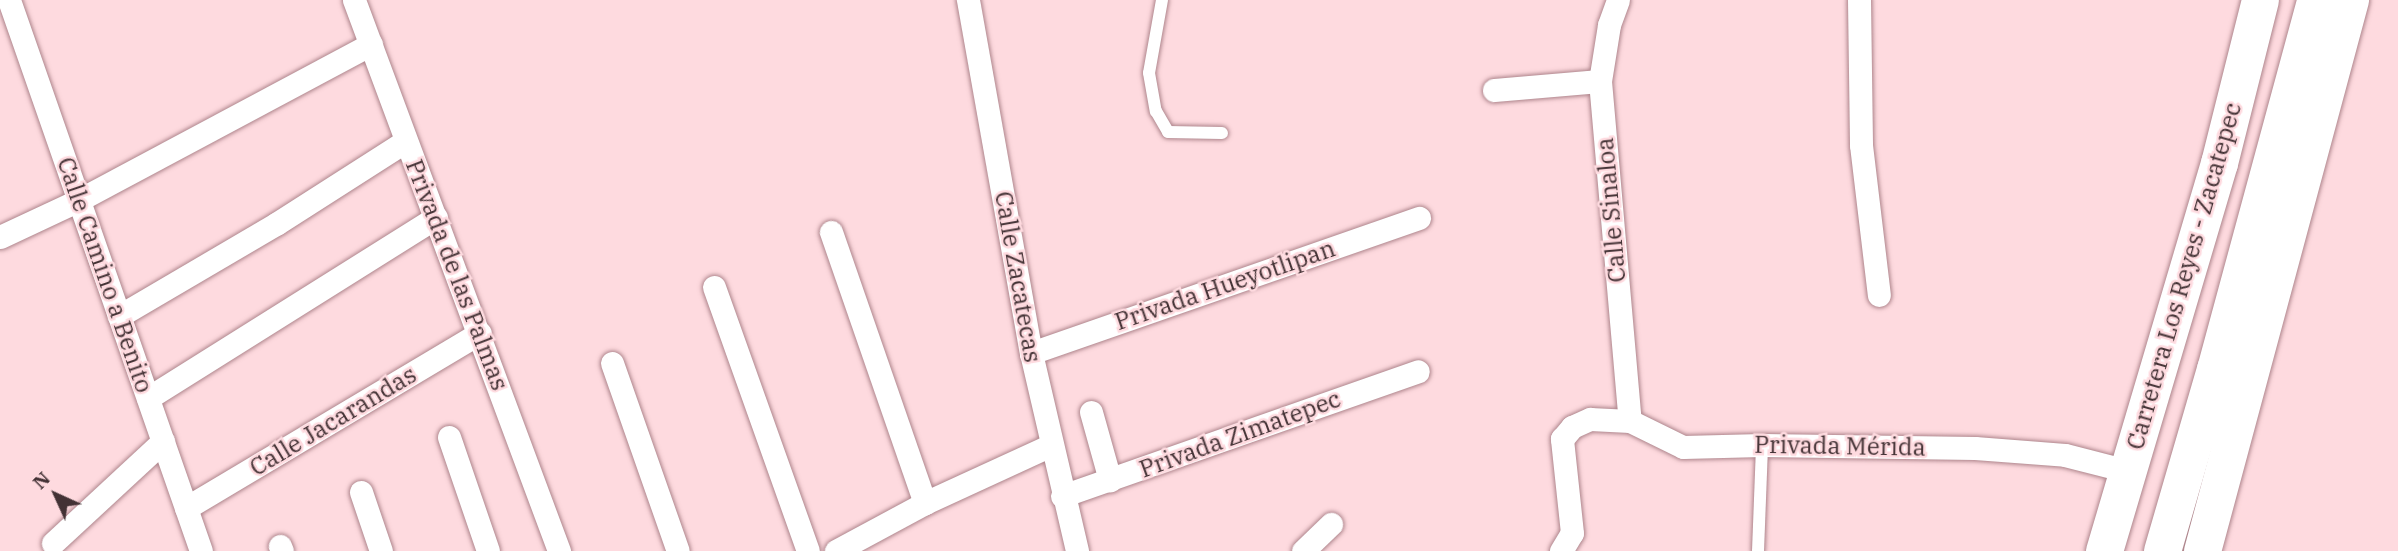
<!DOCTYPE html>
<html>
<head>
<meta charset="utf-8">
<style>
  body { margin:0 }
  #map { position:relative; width:2398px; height:551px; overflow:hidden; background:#fedadf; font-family:"IBM Plex Serif",serif }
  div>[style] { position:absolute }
  .roads { filter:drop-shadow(0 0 2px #ae858c) drop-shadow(0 0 2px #ae858c) }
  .service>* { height:12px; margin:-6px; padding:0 6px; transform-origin:6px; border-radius:6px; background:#fff }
  .minor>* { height:23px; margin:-11.5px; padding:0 11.5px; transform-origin:11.5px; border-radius:11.5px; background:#fff }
  .primary>* { height:37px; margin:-18.5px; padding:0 18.5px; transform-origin:18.5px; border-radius:18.5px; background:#fff }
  span { translate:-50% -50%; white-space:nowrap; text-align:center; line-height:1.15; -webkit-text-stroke:5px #fedadf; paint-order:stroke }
  .street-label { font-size:24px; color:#433235 }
  .north { position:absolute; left:21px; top:460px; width:70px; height:70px; -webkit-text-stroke:5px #fedadf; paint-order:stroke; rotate:315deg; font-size:19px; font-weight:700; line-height:28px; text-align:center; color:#433235 }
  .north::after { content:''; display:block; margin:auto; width:24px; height:32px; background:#433235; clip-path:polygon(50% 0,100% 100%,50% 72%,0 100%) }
</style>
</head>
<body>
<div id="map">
  <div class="roads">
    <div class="service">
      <div style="left:1162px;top:0;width:74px;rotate:100.1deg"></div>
      <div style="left:1149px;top:73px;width:39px;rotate:80deg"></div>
      <div style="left:1156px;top:111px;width:24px;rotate:60deg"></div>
      <div style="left:1168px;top:132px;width:54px;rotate:1.1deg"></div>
      <div style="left:1758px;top:551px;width:106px;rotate:-87.8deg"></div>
    </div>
    <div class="minor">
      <div style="left:9px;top:0;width:583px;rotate:70.79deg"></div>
      <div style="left:354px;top:0;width:588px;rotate:69.59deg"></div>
      <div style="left:968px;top:0;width:359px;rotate:79.9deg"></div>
      <div style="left:1031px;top:353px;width:203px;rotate:76.9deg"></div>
      <div style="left:1618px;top:0;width:27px;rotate:110deg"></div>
      <div style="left:1609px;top:25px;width:57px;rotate:99.1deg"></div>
      <div style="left:1600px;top:81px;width:341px;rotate:85deg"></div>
      <div style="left:1859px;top:0;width:145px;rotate:89.2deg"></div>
      <div style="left:1861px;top:145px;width:151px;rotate:83.2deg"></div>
      <div style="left:1494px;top:90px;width:106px;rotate:-4.9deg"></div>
      <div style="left:831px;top:232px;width:287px;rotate:70.9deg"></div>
      <div style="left:0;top:237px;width:87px;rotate:-25.1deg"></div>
      <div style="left:79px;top:200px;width:331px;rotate:-28.1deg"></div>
      <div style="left:714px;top:287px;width:280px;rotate:70.4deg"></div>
      <div style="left:119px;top:316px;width:182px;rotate:-30.4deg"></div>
      <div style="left:276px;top:224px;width:154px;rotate:-32.6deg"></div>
      <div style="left:1031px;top:353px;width:411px;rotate:-19.2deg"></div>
      <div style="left:612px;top:363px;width:199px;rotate:70.7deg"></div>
      <div style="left:148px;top:398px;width:340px;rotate:-32.1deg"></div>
      <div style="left:1091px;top:412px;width:71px;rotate:74.4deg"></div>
      <div style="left:449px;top:437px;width:120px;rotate:71.1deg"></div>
      <div style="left:361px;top:492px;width:62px;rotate:71.3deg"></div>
      <div style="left:1062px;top:496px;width:377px;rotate:-19.3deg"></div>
      <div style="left:186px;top:508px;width:342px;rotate:-30.8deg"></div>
      <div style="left:53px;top:543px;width:150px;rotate:-42.8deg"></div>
      <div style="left:280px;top:546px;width:5px;rotate:68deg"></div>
      <div style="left:836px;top:551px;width:101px;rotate:-28.3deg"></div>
      <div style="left:925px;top:503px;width:139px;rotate:-24.7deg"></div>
      <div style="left:1303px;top:551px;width:39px;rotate:-44deg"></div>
      <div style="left:1561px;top:551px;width:21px;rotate:-59deg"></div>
      <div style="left:1572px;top:533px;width:95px;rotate:-96.1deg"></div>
      <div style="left:1562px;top:439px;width:16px;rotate:-50deg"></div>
      <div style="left:1572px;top:427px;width:20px;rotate:-24deg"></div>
      <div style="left:1590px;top:419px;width:40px;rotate:2.9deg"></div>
      <div style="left:1630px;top:421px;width:59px;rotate:26.1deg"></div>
      <div style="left:1683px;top:447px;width:79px;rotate:-1.5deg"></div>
      <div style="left:1762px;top:445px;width:213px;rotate:0.8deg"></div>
      <div style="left:1975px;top:448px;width:90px;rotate:4.4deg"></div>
      <div style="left:2065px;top:455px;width:65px;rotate:14.3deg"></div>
    </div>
    <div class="primary">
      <div style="left:2104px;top:551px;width:405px;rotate:-73.5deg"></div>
      <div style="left:2219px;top:163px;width:168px;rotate:-75.9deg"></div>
      <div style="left:2162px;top:551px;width:190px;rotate:-73.8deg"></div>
      <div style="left:2215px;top:369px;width:382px;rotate:-74.8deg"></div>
      <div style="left:2202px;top:551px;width:571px;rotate:-74.97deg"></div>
    </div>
  </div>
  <div class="street-label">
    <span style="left:1611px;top:210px;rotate:-95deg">Calle Sinaloa</span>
    <span style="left:105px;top:275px;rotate:71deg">Calle Camino a Benito</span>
    <span style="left:457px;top:275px;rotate:69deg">Privada de las Palmas</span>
    <span style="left:2184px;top:276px;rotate:-74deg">Carretera Los Reyes - Zacatepec</span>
    <span style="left:1018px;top:277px;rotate:80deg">Calle Zacatecas</span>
    <span style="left:1225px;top:285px;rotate:-19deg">Privada Hueyotlipan</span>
    <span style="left:333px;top:421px;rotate:-31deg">Calle Jacarandas</span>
    <span style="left:1240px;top:434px;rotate:-20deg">Privada Zimatepec</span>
    <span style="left:1840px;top:446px;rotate:1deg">Privada Mérida</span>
  </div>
  <div class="north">N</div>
</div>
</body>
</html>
